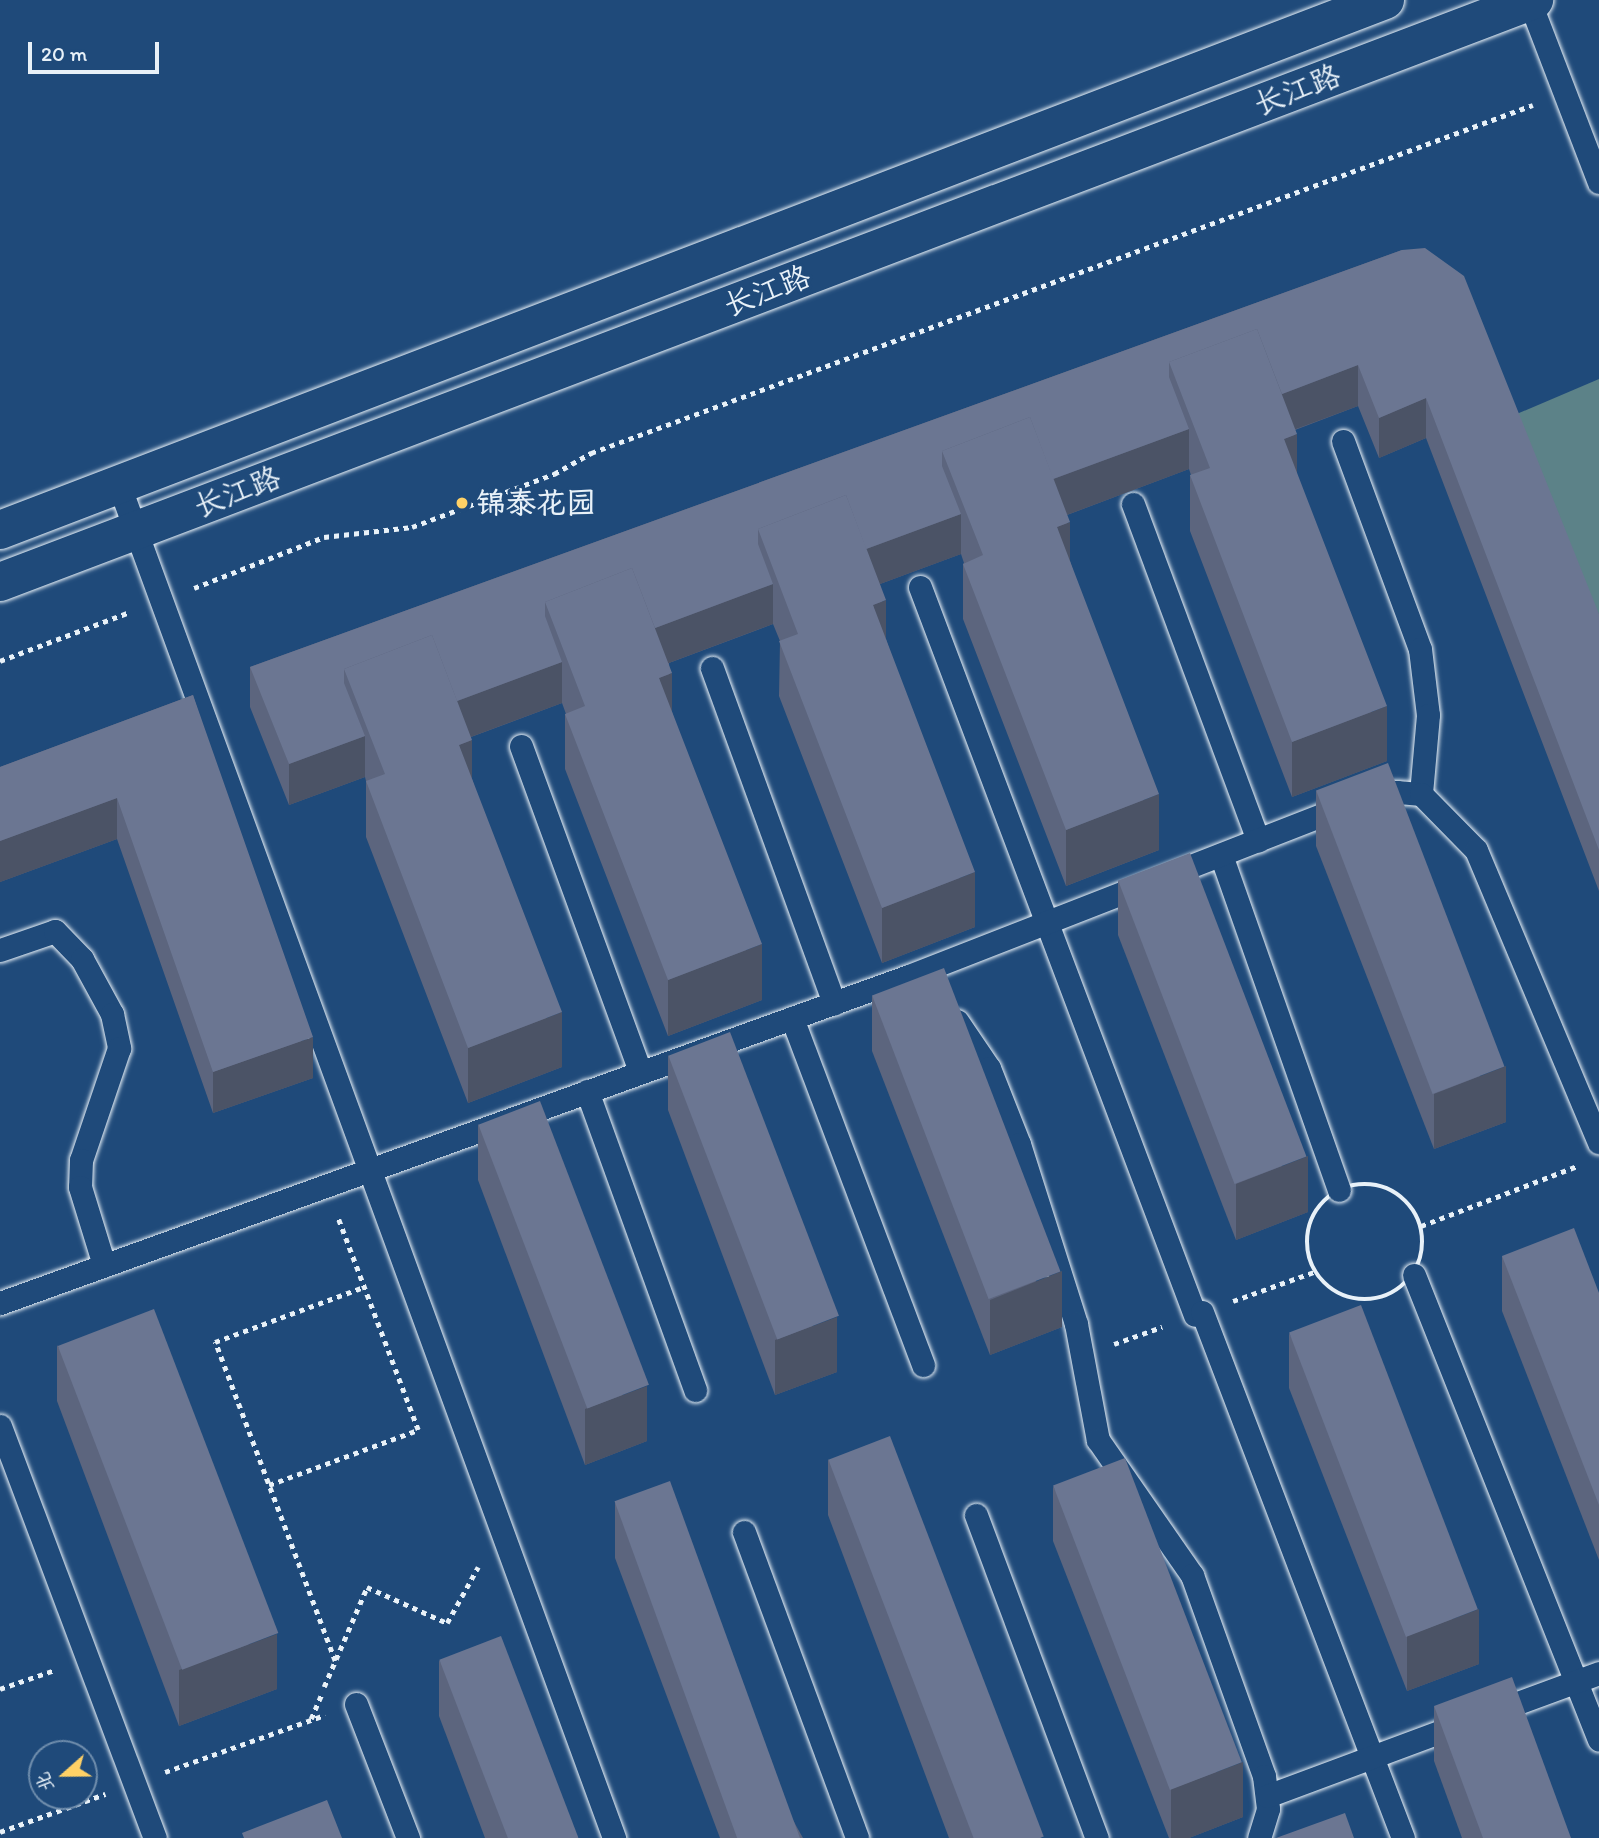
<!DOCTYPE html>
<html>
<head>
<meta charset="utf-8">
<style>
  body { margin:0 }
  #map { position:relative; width:1599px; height:1838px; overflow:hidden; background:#1f4a7a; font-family:Itim,"LXGW WenKai TC",sans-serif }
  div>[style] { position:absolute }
  .green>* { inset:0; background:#5c8288 }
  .path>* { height:4.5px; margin-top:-2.25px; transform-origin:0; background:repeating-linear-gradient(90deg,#e8f1f8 0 5px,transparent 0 10px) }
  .path>.ring { margin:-2.25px; padding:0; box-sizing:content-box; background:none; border:4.5px solid #e8f1f8; border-radius:50% }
  .roads { filter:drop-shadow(0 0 2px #e8f1f8) drop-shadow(0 0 2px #e8f1f8) }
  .service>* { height:23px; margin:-11.5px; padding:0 11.5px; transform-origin:11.5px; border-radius:11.5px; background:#1f4a7a }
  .tertiary>* { height:38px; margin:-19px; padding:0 19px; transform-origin:19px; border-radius:19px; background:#1f4a7a }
  .wall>* { inset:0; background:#5c657e }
  .shaded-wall>* { inset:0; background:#4b5366 }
  .building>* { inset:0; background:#6b7692; transform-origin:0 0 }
  .dots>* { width:19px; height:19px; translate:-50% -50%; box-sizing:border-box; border:4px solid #1f4a7a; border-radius:50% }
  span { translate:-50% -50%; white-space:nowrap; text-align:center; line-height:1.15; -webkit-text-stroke:6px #1f4a7a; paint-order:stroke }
  .street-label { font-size:30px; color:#e8f1f8 }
  .poi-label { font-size:30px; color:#e8f1f8; font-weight:700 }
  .left { translate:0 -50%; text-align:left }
  .north { position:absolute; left:28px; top:1740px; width:70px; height:70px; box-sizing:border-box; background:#1f4a7a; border:2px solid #6f8dac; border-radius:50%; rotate:249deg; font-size:19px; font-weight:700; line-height:28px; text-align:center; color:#e8f1f8 }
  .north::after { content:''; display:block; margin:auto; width:24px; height:32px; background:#ffd166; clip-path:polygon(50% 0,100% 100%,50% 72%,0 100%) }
  .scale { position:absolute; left:28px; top:42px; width:131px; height:32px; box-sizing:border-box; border:4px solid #e8f1f8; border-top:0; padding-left:9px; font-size:21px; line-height:24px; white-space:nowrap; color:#e8f1f8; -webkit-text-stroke:5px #1f4a7a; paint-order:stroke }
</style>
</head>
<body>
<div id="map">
  <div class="green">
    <div style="clip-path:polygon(1599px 379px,1599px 634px,1512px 416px)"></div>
  </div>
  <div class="path">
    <div style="left:194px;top:588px;width:140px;rotate:-21.4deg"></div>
    <div style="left:324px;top:537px;width:89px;rotate:-6.5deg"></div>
    <div style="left:412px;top:527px;width:152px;rotate:-20.5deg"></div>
    <div style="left:554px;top:474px;width:43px;rotate:-29.6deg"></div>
    <div style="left:591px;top:453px;width:1004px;rotate:-20.28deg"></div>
    <div style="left:0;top:661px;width:139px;rotate:-20.7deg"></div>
    <div class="ring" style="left:1307px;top:1184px;width:111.5px;height:111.5px"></div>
    <div style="left:1421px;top:1226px;width:167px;rotate:-21deg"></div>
    <div style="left:1233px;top:1301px;width:86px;rotate:-19.7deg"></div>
    <div style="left:1114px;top:1344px;width:51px;rotate:-19.5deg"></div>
    <div style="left:269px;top:1485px;width:159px;rotate:-20.3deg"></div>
    <div style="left:418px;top:1430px;width:229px;rotate:-110.7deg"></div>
    <div style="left:335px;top:1661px;width:341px;rotate:-110.6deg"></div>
    <div style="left:215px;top:1342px;width:159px;rotate:-20.3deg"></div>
    <div style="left:324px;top:1687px;width:109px;rotate:-66.7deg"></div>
    <div style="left:367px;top:1587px;width:88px;rotate:24.2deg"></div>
    <div style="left:447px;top:1623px;width:64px;rotate:-61deg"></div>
    <div style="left:0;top:1689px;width:58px;rotate:-19.1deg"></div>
    <div style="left:311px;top:1719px;width:26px;rotate:-67deg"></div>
    <div style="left:165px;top:1772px;width:170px;rotate:-19.6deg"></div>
    <div style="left:0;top:1832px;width:112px;rotate:-19.9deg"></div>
  </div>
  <div class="roads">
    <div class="service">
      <div style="left:1529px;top:0;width:195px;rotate:69deg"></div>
      <div style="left:1343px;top:441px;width:222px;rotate:69.7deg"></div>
      <div style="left:1420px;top:649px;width:66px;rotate:83.1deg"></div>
      <div style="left:1428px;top:715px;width:79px;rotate:95.1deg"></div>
      <div style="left:119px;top:485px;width:1441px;rotate:69.9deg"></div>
      <div style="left:1133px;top:504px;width:359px;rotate:69.6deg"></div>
      <div style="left:920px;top:587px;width:778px;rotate:69.31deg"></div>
      <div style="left:712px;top:668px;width:357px;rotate:70deg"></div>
      <div style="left:521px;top:746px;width:347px;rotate:69.9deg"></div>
      <div style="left:1221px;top:855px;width:355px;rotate:70.6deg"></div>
      <div style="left:0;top:950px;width:58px;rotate:-19.1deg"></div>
      <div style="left:55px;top:931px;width:39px;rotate:46deg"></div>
      <div style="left:82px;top:959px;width:63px;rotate:61.4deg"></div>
      <div style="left:112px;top:1014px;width:35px;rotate:78deg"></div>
      <div style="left:119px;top:1048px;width:118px;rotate:108.7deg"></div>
      <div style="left:81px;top:1160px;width:27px;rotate:92deg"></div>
      <div style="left:80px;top:1187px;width:82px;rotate:72.9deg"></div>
      <div style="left:792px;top:1018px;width:371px;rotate:69.3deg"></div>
      <div style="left:957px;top:1021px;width:57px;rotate:55.8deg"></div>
      <div style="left:989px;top:1068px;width:82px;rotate:68.5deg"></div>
      <div style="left:1019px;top:1144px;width:189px;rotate:72.4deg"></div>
      <div style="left:1076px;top:1324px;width:118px;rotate:79.3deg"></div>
      <div style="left:1098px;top:1440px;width:165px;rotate:55.2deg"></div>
      <div style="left:1192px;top:1575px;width:214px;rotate:70.3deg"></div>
      <div style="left:1264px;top:1776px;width:33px;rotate:83deg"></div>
      <div style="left:1268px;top:1809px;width:30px;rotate:107deg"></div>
      <div style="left:587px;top:1091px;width:318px;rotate:70.1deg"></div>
      <div style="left:1414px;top:1275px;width:500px;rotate:68.3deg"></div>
      <div style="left:0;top:1303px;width:966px;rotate:-19.79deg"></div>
      <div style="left:909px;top:976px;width:496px;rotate:-21.3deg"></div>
      <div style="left:1371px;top:796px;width:26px;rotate:-9deg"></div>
      <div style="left:1397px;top:792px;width:24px;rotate:5deg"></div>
      <div style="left:1421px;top:794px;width:78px;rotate:45.5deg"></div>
      <div style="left:1476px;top:850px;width:317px;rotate:67.2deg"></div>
      <div style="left:1202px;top:1312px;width:563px;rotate:69.09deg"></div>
      <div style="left:0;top:1426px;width:440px;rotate:69.4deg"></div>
      <div style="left:976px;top:1515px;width:345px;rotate:69.5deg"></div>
      <div style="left:744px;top:1532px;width:326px;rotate:69.7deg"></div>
      <div style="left:356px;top:1704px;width:144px;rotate:68.8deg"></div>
      <div style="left:1493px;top:1712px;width:113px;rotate:-20.2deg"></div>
      <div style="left:1267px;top:1796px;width:207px;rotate:-20.4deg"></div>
    </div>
    <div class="tertiary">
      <div style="left:0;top:530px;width:1483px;rotate:-20.94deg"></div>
      <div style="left:0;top:582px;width:1641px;rotate:-20.78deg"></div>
    </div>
  </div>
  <div class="wall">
    <div style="clip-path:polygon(1402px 250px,1599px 614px,1599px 891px,1426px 438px,1379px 458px,1358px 406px,1295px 430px,1297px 475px,1387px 761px,1292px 797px,1190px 531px,1190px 475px,1191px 475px,1189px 469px,1067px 515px,1070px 561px,1159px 850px,1066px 886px,963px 619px,963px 564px,964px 563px,961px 554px,880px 584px,886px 639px,975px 927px,882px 963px,779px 696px,780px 641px,773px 624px,669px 663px,672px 712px,762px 1000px,668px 1036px,565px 769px,565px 714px,566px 714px,562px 703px,471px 737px,472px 779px,562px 1067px,468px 1103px,366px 837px,366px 781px,365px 777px,289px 805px,250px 707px,250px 667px)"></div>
    <div style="clip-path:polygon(193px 695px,313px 1078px,213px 1113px,117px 839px,0 882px,0 767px)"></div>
    <div style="clip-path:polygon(1316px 790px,1506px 1122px,1434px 1149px,1316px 846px)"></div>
    <div style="clip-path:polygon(1118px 880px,1308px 1212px,1236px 1240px,1118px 935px)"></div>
    <div style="clip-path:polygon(872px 995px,1062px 1327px,990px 1355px,872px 1051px)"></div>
    <div style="clip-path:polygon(668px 1055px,837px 1372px,775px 1395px,668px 1110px)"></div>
    <div style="clip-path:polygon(478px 1124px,647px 1441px,585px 1465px,478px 1180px)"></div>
    <div style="clip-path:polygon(1502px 1256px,1599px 1293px,1599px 1560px,1502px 1311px)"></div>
    <div style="clip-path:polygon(1289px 1333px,1479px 1664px,1407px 1691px,1289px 1388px)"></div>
    <div style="clip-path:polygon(57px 1345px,277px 1689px,179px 1726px,57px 1401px)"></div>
    <div style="clip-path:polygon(828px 1459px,1041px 1838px,949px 1838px,828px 1515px)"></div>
    <div style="clip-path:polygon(1053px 1486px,1243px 1817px,1189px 1838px,1169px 1838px,1053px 1541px)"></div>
    <div style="clip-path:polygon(615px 1502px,803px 1838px,720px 1838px,615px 1558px)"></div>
    <div style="clip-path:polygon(439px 1660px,578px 1838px,485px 1838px,439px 1716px)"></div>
    <div style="clip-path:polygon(1434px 1706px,1571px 1838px,1462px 1838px,1434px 1761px)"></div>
  </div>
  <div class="shaded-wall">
    <div style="clip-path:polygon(1358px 365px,1358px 406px,1277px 436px,1277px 396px)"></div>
    <div style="clip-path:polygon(1426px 398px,1426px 438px,1379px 458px,1379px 418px)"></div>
    <div style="clip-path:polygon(1189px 429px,1189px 469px,1048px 522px,1048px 481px)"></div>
    <div style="clip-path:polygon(1297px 434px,1297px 490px,1284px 439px)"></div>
    <div style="clip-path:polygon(961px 514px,961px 554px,861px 591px,861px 551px)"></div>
    <div style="clip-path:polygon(1070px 522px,1070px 578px,1057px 527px)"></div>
    <div style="clip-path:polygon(773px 584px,773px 624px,650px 670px,650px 630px)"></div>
    <div style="clip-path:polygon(886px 600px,886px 655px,873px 605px)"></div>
    <div style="clip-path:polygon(562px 662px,562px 703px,452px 744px,452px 703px)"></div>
    <div style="clip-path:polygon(672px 673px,672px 728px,659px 678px)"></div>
    <div style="clip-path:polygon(1387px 706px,1387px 761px,1292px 797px,1292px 742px)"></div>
    <div style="clip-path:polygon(365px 736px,365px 777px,289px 805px,289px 764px)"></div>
    <div style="clip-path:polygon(472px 740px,472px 796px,459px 745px)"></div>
    <div style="clip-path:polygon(1159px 794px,1159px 850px,1066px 886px,1066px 830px)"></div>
    <div style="clip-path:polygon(117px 798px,117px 839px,0 882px,0 841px)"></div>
    <div style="clip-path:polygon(975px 872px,975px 927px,882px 963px,882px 908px)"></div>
    <div style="clip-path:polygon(762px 944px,762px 1000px,668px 1036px,668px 980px)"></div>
    <div style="clip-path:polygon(562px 1012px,562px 1067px,468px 1103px,468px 1048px)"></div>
    <div style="clip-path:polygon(313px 1037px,313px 1078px,213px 1113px,213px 1072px)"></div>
    <div style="clip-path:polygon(1506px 1066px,1506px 1122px,1434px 1149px,1434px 1094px)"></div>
    <div style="clip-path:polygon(1308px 1156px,1308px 1212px,1236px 1240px,1236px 1184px)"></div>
    <div style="clip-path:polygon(1062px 1271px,1062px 1327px,990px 1355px,990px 1300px)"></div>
    <div style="clip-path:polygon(837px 1317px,837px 1372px,775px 1395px,775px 1340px)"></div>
    <div style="clip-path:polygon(647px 1386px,647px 1441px,585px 1465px,585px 1409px)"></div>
    <div style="clip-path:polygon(1479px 1609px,1479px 1664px,1407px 1691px,1407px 1636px)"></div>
    <div style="clip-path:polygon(277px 1634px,277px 1689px,179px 1726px,179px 1670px)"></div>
    <div style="clip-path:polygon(1243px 1762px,1243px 1817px,1189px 1838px,1171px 1838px,1171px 1789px)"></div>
  </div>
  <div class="building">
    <div style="clip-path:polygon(1425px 248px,1464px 276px,1599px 614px,1599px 850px,1426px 398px,1379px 418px,1358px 365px,1282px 394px,1257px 329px,1169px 362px,1169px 377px,1189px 429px,1053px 479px,1030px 417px,942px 451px,942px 466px,961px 514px,866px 549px,846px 495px,758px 529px,758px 544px,773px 584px,655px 628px,632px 568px,545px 602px,545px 616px,562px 662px,457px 701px,432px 635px,344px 669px,344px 683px,365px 736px,289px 764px,250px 667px,1402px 250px)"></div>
    <div style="clip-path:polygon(1257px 329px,1297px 434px,1284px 439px,1387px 706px,1292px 742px,1190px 475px,1210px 468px,1169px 362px)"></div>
    <div style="clip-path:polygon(1030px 417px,1070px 522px,1057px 527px,1159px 794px,1066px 830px,963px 564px,983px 555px,942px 451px)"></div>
    <div style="clip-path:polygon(846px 495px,886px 600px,873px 605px,975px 872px,882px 908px,779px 641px,798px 634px,758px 529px)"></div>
    <div style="clip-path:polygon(632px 568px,672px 673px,659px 678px,762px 944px,668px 980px,565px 714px,585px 706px,545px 602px)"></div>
    <div style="clip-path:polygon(432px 635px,472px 740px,459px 745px,562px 1012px,468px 1048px,366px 781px,385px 774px,344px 669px)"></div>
    <div style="clip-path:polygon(193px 695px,313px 1037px,213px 1072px,117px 798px,0 841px,0 767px)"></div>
    <div style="left:1388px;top:763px;width:325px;height:77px;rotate:69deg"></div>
    <div style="left:1190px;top:853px;width:325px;height:77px;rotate:69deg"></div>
    <div style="left:944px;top:968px;width:325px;height:77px;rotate:69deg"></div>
    <div style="left:730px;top:1032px;width:304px;height:66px;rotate:69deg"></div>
    <div style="left:540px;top:1101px;width:304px;height:66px;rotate:69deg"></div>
    <div style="clip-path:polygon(1574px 1228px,1599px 1293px,1599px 1505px,1502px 1256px)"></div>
    <div style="left:1361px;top:1305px;width:326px;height:77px;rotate:69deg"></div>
    <div style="left:154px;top:1309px;width:347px;height:103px;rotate:69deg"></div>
    <div style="left:890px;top:1436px;width:429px;height:66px;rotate:69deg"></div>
    <div style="left:1125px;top:1458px;width:326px;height:77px;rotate:69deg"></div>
    <div style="left:670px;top:1481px;width:381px;height:59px;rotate:70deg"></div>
    <div style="left:501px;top:1636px;width:216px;height:66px;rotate:69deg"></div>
    <div style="clip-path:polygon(1512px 1677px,1571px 1838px,1483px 1838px,1434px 1706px)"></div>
    <div style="clip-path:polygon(327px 1800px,342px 1838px,244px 1838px,242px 1833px)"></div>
    <div style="clip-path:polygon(1345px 1813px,1354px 1838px,1276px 1838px)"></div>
  </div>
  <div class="dots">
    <div style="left:462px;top:503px;background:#ffd166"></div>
  </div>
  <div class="street-label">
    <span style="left:1297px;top:90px;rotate:-21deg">长江路</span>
    <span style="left:767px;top:291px;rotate:-21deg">长江路</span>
    <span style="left:237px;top:492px;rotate:-21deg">长江路</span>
  </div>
  <div class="poi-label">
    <span class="left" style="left:476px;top:503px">锦泰花园</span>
  </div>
  <div class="north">北</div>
  <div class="scale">20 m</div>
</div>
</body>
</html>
